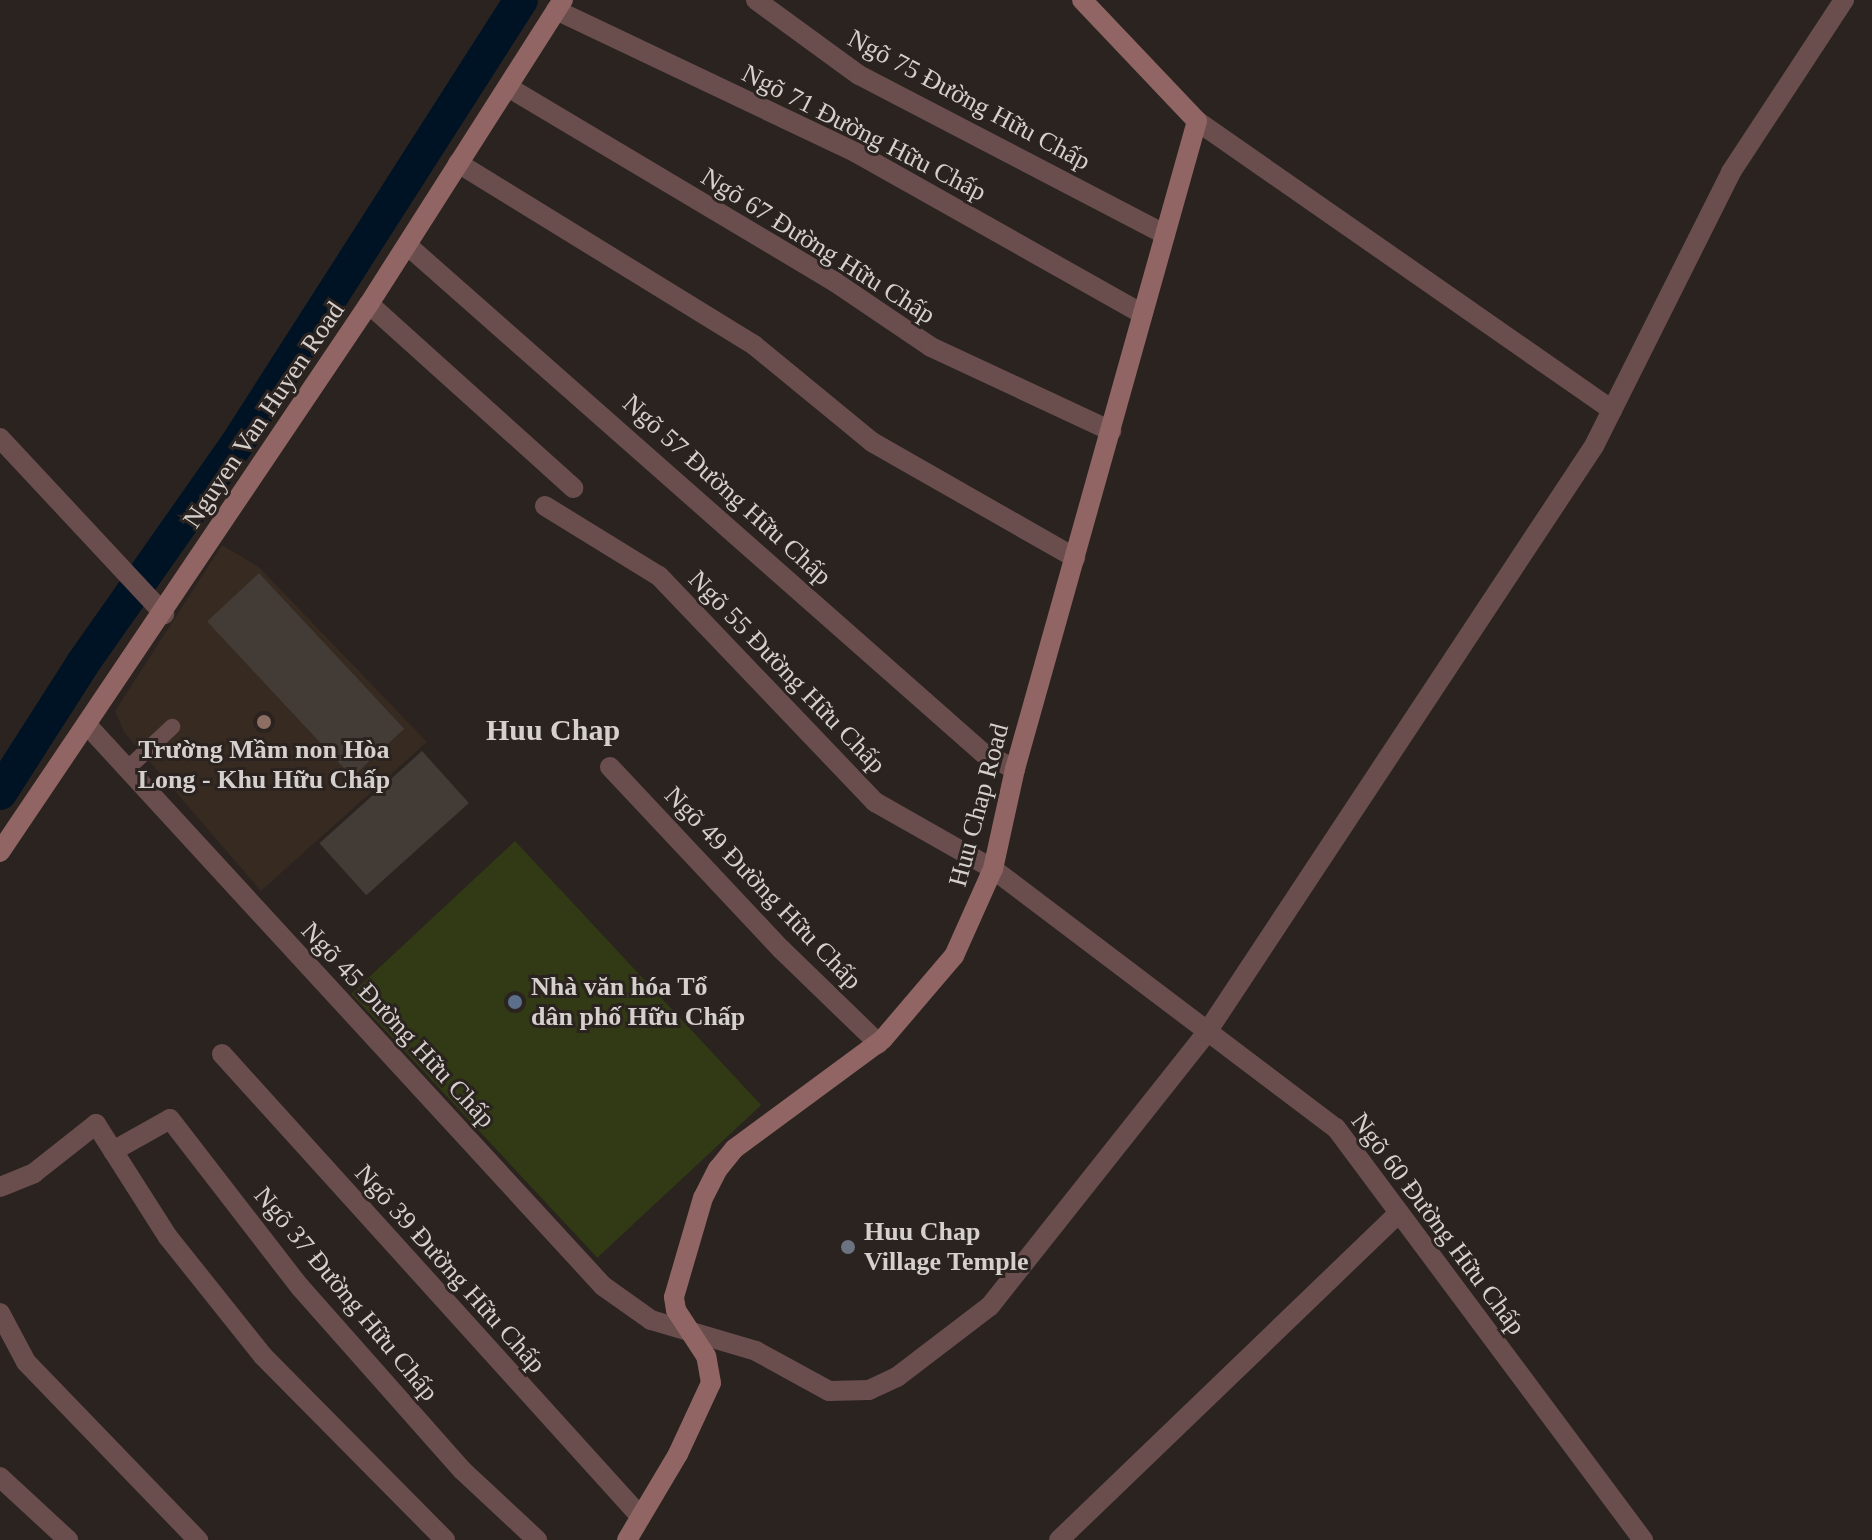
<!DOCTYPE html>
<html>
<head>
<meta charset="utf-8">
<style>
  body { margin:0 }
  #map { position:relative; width:1872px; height:1540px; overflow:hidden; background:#2a231f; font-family:Georgia,serif }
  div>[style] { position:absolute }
  .built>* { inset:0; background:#362a21 }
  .green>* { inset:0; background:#313a15; transform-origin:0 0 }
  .canal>* { height:34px; margin:-17px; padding:0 17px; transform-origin:17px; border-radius:17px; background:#001325 }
  .building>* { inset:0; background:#423b36; transform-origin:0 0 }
  .lane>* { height:16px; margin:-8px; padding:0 8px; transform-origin:8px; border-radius:8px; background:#6a4e4d }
  .street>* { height:20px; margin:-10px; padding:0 10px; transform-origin:10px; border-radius:10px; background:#6a4e4d }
  .secondary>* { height:20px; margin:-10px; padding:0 10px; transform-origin:10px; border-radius:10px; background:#906563 }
  .dots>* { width:22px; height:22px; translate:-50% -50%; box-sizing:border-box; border:4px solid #2a231f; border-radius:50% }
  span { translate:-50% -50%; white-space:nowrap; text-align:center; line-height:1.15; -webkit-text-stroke:6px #2a231f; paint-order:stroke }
  .street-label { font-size:26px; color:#d5d0cd }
  .poi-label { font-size:26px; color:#d5d0cd; font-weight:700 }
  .left { translate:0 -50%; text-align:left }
  .quarter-label { font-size:30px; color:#d5d0cd; font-weight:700 }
</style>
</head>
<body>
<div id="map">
  <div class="built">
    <div style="clip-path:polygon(222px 545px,259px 567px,427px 742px,261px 891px,124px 732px,115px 711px)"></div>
  </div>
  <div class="green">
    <div style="left:515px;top:841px;width:361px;height:224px;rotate:47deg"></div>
  </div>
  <div class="canal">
    <div style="left:0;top:793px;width:154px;rotate:-57.4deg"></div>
    <div style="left:83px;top:663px;width:268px;rotate:-54.9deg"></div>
    <div style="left:237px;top:444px;width:527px;rotate:-57.4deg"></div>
  </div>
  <div class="building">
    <div style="left:259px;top:573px;width:213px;height:71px;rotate:47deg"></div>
    <div style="left:422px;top:751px;width:70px;height:138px;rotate:48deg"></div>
  </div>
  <div class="lane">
    <div style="left:127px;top:769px;width:62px;rotate:-43deg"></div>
  </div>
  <div class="street">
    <div style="left:756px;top:0;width:127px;rotate:36.1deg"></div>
    <div style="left:859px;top:75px;width:345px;rotate:27.5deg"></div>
    <div style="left:556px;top:10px;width:331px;rotate:25.4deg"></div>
    <div style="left:855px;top:152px;width:330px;rotate:29.4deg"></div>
    <div style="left:508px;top:87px;width:381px;rotate:30.8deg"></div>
    <div style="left:835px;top:282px;width:116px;rotate:34.1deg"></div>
    <div style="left:931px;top:347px;width:199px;rotate:25deg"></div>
    <div style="left:1197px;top:121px;width:506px;rotate:34.85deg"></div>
    <div style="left:458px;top:163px;width:347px;rotate:31.6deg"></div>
    <div style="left:754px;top:345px;width:153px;rotate:39.4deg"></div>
    <div style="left:872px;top:442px;width:234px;rotate:29.7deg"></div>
    <div style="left:407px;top:245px;width:768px;rotate:41.41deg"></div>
    <div style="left:983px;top:753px;width:36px;rotate:27deg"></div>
    <div style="left:369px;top:304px;width:275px;rotate:42deg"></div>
    <div style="left:0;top:438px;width:241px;rotate:47deg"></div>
    <div style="left:545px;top:506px;width:134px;rotate:31.6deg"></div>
    <div style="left:659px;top:576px;width:313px;rotate:46.3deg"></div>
    <div style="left:875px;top:802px;width:136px;rotate:29.6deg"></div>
    <div style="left:993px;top:869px;width:430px;rotate:37.1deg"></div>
    <div style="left:1336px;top:1128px;width:514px;rotate:53.31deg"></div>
    <div style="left:89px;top:727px;width:759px;rotate:47.4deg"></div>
    <div style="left:603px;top:1286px;width:59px;rotate:35.3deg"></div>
    <div style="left:651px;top:1320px;width:109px;rotate:16.4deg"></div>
    <div style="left:756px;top:1351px;width:83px;rotate:28.7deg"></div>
    <div style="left:829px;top:1391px;width:40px;rotate:-1.4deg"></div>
    <div style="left:869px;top:1390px;width:31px;rotate:-25deg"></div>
    <div style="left:897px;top:1377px;width:117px;rotate:-37.4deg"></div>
    <div style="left:990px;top:1306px;width:350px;rotate:-51.6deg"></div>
    <div style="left:1207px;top:1032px;width:702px;rotate:-56.56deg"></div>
    <div style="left:1594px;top:446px;width:306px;rotate:-63.4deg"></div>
    <div style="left:1731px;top:172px;width:206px;rotate:-56.7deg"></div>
    <div style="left:610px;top:767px;width:250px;rotate:46.8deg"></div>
    <div style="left:781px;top:949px;width:136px;rotate:44.1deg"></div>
    <div style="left:222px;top:1054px;width:624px;rotate:47.86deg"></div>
    <div style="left:113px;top:1151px;width:65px;rotate:-29.3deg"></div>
    <div style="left:170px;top:1119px;width:212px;rotate:52.3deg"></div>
    <div style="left:300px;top:1287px;width:244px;rotate:48.5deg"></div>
    <div style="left:462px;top:1470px;width:103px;rotate:43deg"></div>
    <div style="left:0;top:1187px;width:37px;rotate:-22deg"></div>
    <div style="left:34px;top:1173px;width:79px;rotate:-38.3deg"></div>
    <div style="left:96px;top:1124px;width:134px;rotate:57.5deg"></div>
    <div style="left:168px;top:1237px;width:152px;rotate:51.4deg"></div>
    <div style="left:263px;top:1356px;width:259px;rotate:45.3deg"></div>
    <div style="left:0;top:1313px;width:55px;rotate:62deg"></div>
    <div style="left:26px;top:1362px;width:248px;rotate:46deg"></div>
    <div style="left:0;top:1477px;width:93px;rotate:42.8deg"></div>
    <div style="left:1059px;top:1540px;width:472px;rotate:-43.9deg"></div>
  </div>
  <div class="secondary">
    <div style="left:0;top:852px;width:661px;rotate:-56.05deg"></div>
    <div style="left:369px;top:304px;width:361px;rotate:-57.5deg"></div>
    <div style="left:627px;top:1540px;width:100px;rotate:-59.3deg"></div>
    <div style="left:678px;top:1454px;width:78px;rotate:-65.1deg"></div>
    <div style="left:711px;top:1383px;width:27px;rotate:-100deg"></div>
    <div style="left:706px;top:1356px;width:55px;rotate:-123.1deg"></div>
    <div style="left:676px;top:1310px;width:13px;rotate:-99deg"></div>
    <div style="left:674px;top:1297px;width:103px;rotate:-73.7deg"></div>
    <div style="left:703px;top:1198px;width:33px;rotate:-63deg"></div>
    <div style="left:718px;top:1169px;width:26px;rotate:-51deg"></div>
    <div style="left:734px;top:1149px;width:185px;rotate:-36.4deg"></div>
    <div style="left:883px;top:1039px;width:109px;rotate:-49.5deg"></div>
    <div style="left:954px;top:956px;width:95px;rotate:-65.9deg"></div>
    <div style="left:993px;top:869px;width:102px;rotate:-77.6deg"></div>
    <div style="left:1015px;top:769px;width:673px;rotate:-74.31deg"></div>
    <div style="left:1197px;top:121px;width:167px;rotate:-133.5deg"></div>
  </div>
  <div class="dots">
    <div style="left:264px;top:722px;background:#8d6e63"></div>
    <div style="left:515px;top:1002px;background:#5c6f8a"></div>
    <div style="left:848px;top:1247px;background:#6b7280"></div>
  </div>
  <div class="street-label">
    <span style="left:969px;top:100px;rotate:28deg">Ngõ 75 Đường Hữu Chấp</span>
    <span style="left:864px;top:133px;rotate:27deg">Ngõ 71 Đường Hữu Chấp</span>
    <span style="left:818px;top:246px;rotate:32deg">Ngõ 67 Đường Hữu Chấp</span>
    <span style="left:264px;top:415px;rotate:-56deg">Nguyen Van Huyen Road</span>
    <span style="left:727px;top:490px;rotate:42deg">Ngõ 57 Đường Hữu Chấp</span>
    <span style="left:787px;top:672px;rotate:46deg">Ngõ 55 Đường Hữu Chấp</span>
    <span style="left:979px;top:805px;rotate:-75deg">Huu Chap Road</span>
    <span style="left:763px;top:888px;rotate:46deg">Ngõ 49 Đường Hữu Chấp</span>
    <span style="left:398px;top:1025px;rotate:47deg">Ngõ 45 Đường Hữu Chấp</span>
    <span style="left:1438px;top:1224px;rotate:53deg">Ngõ 60 Đường Hữu Chấp</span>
    <span style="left:450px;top:1269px;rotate:48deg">Ngõ 39 Đường Hữu Chấp</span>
    <span style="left:346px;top:1294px;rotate:50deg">Ngõ 37 Đường Hữu Chấp</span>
  </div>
  <div class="poi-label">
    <span style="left:264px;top:765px">Trường Mầm non Hòa<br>Long - Khu Hữu Chấp</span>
    <span class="left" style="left:531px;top:1002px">Nhà văn hóa Tổ<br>dân phố Hữu Chấp</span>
    <span class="left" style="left:864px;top:1247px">Huu Chap<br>Village Temple</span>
  </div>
  <div class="quarter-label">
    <span style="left:553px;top:730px">Huu Chap</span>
  </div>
</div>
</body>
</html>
